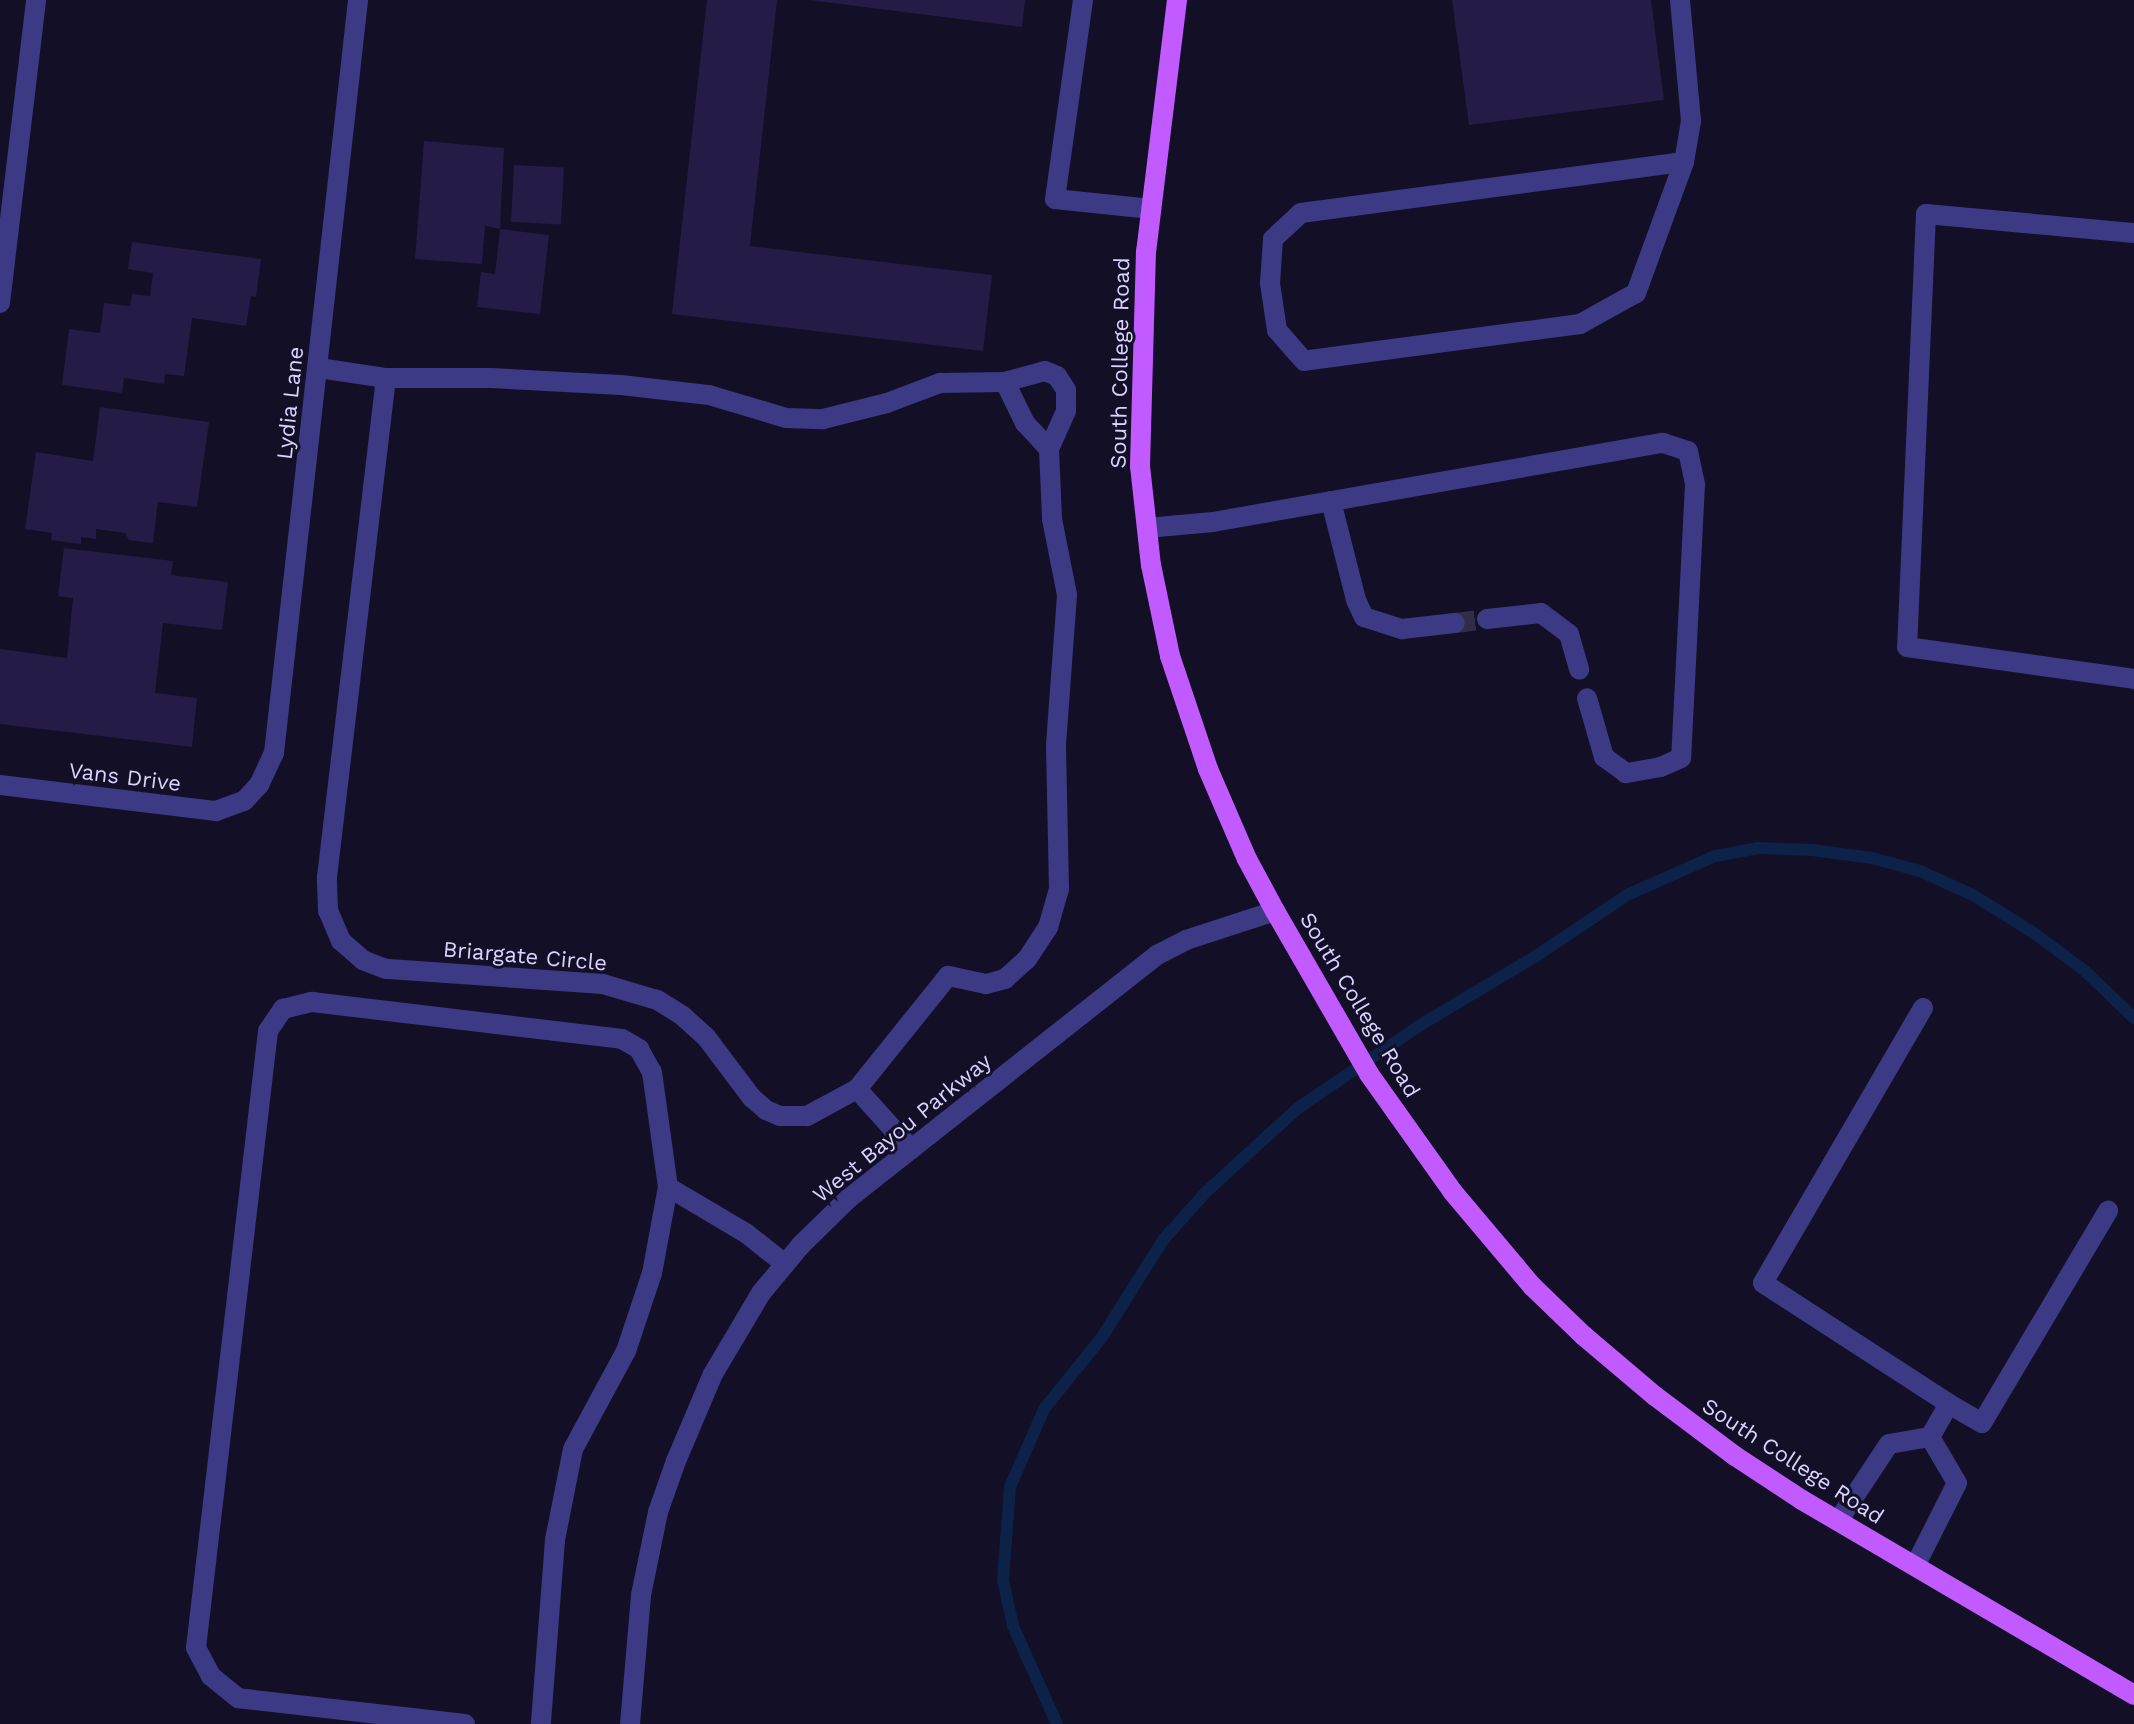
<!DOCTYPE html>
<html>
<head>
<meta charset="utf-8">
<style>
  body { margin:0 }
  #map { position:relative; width:2134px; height:1724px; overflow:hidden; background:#130f26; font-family:"Work Sans",sans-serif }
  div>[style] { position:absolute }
  .stream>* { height:12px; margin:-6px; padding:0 6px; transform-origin:6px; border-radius:6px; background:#0c2248 }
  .building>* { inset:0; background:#241b47; transform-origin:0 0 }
  .minor-tunnel>* { height:20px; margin-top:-10px; transform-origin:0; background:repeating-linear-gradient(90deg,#312d47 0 20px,transparent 0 30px) }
  .minor>* { height:20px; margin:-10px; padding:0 10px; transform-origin:10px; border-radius:10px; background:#3d3a85 }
  .major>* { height:20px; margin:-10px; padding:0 10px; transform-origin:10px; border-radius:10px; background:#c25bff }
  span { translate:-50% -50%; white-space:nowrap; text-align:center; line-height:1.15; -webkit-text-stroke:6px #130f26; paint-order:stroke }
  .street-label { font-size:22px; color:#d9d4ff }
</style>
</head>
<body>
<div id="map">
  <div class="stream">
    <div style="left:1057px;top:1724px;width:107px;rotate:-114.2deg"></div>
    <div style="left:1013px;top:1626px;width:47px;rotate:-102.3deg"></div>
    <div style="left:1003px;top:1580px;width:93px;rotate:-85.7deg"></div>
    <div style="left:1010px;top:1487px;width:85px;rotate:-66.4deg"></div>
    <div style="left:1044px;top:1409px;width:92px;rotate:-51.1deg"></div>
    <div style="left:1102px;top:1337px;width:115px;rotate:-57.8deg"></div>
    <div style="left:1163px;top:1240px;width:64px;rotate:-48.1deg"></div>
    <div style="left:1206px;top:1192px;width:125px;rotate:-42.4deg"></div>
    <div style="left:1298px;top:1108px;width:150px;rotate:-34.1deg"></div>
    <div style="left:1422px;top:1024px;width:133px;rotate:-30.8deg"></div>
    <div style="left:1536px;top:956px;width:112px;rotate:-33.7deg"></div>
    <div style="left:1629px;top:894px;width:94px;rotate:-23.8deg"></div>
    <div style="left:1715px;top:856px;width:44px;rotate:-10.5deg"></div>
    <div style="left:1758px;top:848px;width:54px;rotate:2.1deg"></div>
    <div style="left:1812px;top:850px;width:61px;rotate:7.6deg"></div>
    <div style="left:1872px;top:858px;width:50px;rotate:15.2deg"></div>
    <div style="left:1920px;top:871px;width:58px;rotate:24.4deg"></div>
    <div style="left:1973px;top:895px;width:72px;rotate:31.9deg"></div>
    <div style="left:2034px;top:933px;width:64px;rotate:36.7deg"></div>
    <div style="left:2085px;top:971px;width:68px;rotate:43.8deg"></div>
  </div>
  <div class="building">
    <div style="clip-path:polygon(707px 0,777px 0,750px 246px,992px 275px,983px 351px,672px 314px)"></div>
    <div style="clip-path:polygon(809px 0,1025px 0,1022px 27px)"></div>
    <div style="clip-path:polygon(1452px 0,1651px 0,1664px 100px,1469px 125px)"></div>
    <div style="clip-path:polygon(424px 141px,504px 148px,500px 229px,485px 226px,482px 264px,415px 259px)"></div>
    <div style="left:514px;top:165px;width:50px;height:57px;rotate:3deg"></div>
    <div style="clip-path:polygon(500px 229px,549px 235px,540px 314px,477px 307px,481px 272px,495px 274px)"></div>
    <div style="clip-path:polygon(132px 242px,261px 259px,256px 297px,251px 296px,246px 326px,192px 318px,184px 376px,165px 374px,164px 384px,124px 378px,122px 393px,62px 385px,69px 329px,100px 333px,104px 303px,130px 306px,132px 294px,150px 296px,153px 273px,128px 269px)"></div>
    <div style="clip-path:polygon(100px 407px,209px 422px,197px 507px,158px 502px,153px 543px,129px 540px,125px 533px,96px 529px,96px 539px,81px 537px,81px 544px,51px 540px,52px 533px,25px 529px,36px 452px,93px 461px)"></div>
    <div style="clip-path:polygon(64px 548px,173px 561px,171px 575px,228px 582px,222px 630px,163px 623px,155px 693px,197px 698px,192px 747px,0 724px,0 649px,67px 658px,73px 598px,58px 596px)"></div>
  </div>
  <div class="minor-tunnel">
    <div style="left:1455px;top:623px;width:32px;rotate:-7deg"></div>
  </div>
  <div class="minor">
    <div style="left:1083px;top:0;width:201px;rotate:98deg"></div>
    <div style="left:1055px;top:199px;width:97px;rotate:5.9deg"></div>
    <div style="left:1680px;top:0;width:121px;rotate:84.8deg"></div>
    <div style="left:1691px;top:121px;width:42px;rotate:99.7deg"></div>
    <div style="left:1684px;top:162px;width:140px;rotate:110.1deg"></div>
    <div style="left:1636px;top:293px;width:64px;rotate:151deg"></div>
    <div style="left:1580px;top:324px;width:278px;rotate:172.4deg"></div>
    <div style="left:1304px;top:361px;width:41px;rotate:-131.1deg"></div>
    <div style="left:1277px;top:330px;width:48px;rotate:-98.5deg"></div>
    <div style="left:1270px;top:283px;width:44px;rotate:-86.1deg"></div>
    <div style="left:1273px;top:239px;width:38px;rotate:-43deg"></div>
    <div style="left:1301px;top:213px;width:386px;rotate:-7.6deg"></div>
    <div style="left:2134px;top:233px;width:209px;rotate:-174.8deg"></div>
    <div style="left:1926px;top:214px;width:433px;rotate:92.5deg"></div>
    <div style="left:1907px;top:647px;width:229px;rotate:8deg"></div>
    <div style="left:0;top:303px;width:305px;rotate:-83.2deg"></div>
    <div style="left:319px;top:368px;width:68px;rotate:8.5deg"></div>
    <div style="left:386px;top:378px;width:105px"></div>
    <div style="left:491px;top:378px;width:130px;rotate:3.1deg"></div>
    <div style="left:621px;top:385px;width:89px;rotate:6.5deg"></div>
    <div style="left:709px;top:395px;width:80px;rotate:16.6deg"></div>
    <div style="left:786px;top:418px;width:37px;rotate:2deg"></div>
    <div style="left:823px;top:419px;width:66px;rotate:-14deg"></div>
    <div style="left:887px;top:403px;width:57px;rotate:-20.7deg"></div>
    <div style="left:940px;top:383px;width:65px;rotate:-0.9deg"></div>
    <div style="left:1005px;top:382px;width:41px;rotate:-15.4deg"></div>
    <div style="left:1045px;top:371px;width:13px;rotate:23deg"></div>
    <div style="left:1057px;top:376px;width:17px;rotate:57deg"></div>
    <div style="left:1066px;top:390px;width:21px;rotate:90deg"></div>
    <div style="left:1066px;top:411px;width:42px;rotate:114.1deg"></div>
    <div style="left:1049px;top:449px;width:70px;rotate:87.5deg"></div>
    <div style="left:1052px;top:519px;width:77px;rotate:78.8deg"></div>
    <div style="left:1067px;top:595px;width:151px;rotate:94.2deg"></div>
    <div style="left:1056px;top:746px;width:143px;rotate:88.8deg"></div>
    <div style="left:1059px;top:889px;width:40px;rotate:106deg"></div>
    <div style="left:1048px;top:927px;width:38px;rotate:123deg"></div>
    <div style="left:1027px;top:959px;width:30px;rotate:138deg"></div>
    <div style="left:1005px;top:979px;width:20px;rotate:165deg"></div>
    <div style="left:986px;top:984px;width:39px;rotate:-168deg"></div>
    <div style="left:948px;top:976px;width:145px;rotate:128.8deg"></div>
    <div style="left:857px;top:1089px;width:57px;rotate:151.6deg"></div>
    <div style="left:807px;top:1116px;width:27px;rotate:180deg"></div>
    <div style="left:780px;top:1116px;width:15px;rotate:-157deg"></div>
    <div style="left:766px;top:1110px;width:18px;rotate:-139deg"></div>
    <div style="left:752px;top:1098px;width:76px;rotate:-127deg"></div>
    <div style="left:706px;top:1037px;width:31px;rotate:-138deg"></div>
    <div style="left:683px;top:1016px;width:31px;rotate:-148deg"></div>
    <div style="left:657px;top:1000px;width:56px;rotate:-163.5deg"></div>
    <div style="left:603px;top:984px;width:218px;rotate:-176deg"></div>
    <div style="left:386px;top:969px;width:25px;rotate:-159deg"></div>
    <div style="left:363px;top:960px;width:29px;rotate:-139deg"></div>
    <div style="left:341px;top:941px;width:33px;rotate:-113deg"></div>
    <div style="left:328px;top:911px;width:34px;rotate:-92deg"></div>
    <div style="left:327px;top:877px;width:502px;rotate:-83.26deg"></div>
    <div style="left:1005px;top:382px;width:46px;rotate:64deg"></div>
    <div style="left:1025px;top:423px;width:35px;rotate:47deg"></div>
    <div style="left:1331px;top:501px;width:102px;rotate:75.8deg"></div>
    <div style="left:1356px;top:600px;width:19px;rotate:65deg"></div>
    <div style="left:1364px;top:617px;width:40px;rotate:18deg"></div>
    <div style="left:1402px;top:629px;width:53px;rotate:-6.5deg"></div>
    <div style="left:1147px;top:528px;width:66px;rotate:-5.2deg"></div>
    <div style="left:1213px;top:522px;width:457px;rotate:-10deg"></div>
    <div style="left:1663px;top:443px;width:26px;rotate:18deg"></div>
    <div style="left:1688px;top:451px;width:34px;rotate:78deg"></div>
    <div style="left:1695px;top:484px;width:274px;rotate:92.9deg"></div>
    <div style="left:1681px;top:758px;width:22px;rotate:156deg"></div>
    <div style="left:1661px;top:767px;width:36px;rotate:170deg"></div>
    <div style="left:1626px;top:773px;width:27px;rotate:-144deg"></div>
    <div style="left:1604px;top:757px;width:61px;rotate:-106.1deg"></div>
    <div style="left:1487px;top:619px;width:54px;rotate:-6.3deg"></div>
    <div style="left:1541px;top:613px;width:35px;rotate:37deg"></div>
    <div style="left:1569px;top:634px;width:37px;rotate:74deg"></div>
    <div style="left:0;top:785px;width:218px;rotate:6.9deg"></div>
    <div style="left:216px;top:811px;width:30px;rotate:-20deg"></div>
    <div style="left:244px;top:801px;width:22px;rotate:-47deg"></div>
    <div style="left:259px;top:785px;width:35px;rotate:-65deg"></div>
    <div style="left:274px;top:753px;width:758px;rotate:-83.63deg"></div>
    <div style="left:1923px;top:1008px;width:318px;rotate:120.2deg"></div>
    <div style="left:1763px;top:1283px;width:222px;rotate:33deg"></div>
    <div style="left:1949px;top:1404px;width:38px;rotate:120deg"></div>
    <div style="left:857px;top:1089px;width:81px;rotate:48deg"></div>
    <div style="left:668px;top:1187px;width:92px;rotate:30.7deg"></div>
    <div style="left:747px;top:1234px;width:48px;rotate:38.3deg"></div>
    <div style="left:1949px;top:1404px;width:38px;rotate:30deg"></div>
    <div style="left:1982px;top:1423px;width:247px;rotate:-59.3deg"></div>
    <div style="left:1838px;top:1521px;width:92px;rotate:-56.5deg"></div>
    <div style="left:1889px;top:1444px;width:42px;rotate:-9.7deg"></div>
    <div style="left:1930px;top:1437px;width:53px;rotate:59.6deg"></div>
    <div style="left:1957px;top:1483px;width:93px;rotate:116.8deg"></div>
    <div style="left:465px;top:1724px;width:228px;rotate:-173.5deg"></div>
    <div style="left:238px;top:1698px;width:35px;rotate:-141deg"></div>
    <div style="left:211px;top:1676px;width:32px;rotate:-118deg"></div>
    <div style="left:196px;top:1648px;width:621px;rotate:-83.34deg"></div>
    <div style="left:268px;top:1031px;width:27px;rotate:-56deg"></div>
    <div style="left:283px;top:1009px;width:30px;rotate:-14deg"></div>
    <div style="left:312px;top:1002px;width:312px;rotate:6.8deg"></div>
    <div style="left:622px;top:1039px;width:20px;rotate:30deg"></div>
    <div style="left:639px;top:1049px;width:26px;rotate:61deg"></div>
    <div style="left:652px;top:1072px;width:116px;rotate:82.1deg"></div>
    <div style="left:668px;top:1187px;width:87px;rotate:100.5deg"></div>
    <div style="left:652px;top:1273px;width:82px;rotate:108.4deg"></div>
    <div style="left:626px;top:1351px;width:111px;rotate:118.4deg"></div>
    <div style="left:573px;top:1449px;width:93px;rotate:101.2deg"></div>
    <div style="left:555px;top:1540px;width:185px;rotate:94.4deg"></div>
    <div style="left:630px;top:1724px;width:129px;rotate:-85.1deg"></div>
    <div style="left:641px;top:1595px;width:85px;rotate:-78.4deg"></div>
    <div style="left:658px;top:1512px;width:54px;rotate:-70.6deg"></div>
    <div style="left:676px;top:1461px;width:95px;rotate:-67deg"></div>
    <div style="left:713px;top:1374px;width:94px;rotate:-59.3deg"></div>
    <div style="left:761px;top:1293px;width:62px;rotate:-50.2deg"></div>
    <div style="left:801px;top:1245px;width:66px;rotate:-44.4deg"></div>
    <div style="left:848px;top:1199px;width:394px;rotate:-38.3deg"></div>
    <div style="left:1157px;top:955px;width:33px;rotate:-27deg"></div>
    <div style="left:1186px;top:940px;width:94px;rotate:-18deg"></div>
  </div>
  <div class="major">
    <div style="left:1177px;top:0;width:253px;rotate:97deg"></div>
    <div style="left:1146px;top:251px;width:215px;rotate:91.6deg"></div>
    <div style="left:1140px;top:466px;width:100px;rotate:83.7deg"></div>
    <div style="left:1151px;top:565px;width:93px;rotate:78.2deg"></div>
    <div style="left:1170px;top:656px;width:119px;rotate:71.4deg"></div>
    <div style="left:1208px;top:769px;width:98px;rotate:66.6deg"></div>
    <div style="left:1247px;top:859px;width:59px;rotate:61.7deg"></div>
    <div style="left:1275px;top:911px;width:188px;rotate:60deg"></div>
    <div style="left:1369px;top:1074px;width:143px;rotate:54.6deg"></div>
    <div style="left:1452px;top:1191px;width:124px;rotate:49.9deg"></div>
    <div style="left:1532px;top:1286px;width:72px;rotate:43.9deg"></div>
    <div style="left:1584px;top:1336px;width:93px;rotate:40.2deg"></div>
    <div style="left:1655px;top:1396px;width:100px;rotate:36.9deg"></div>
    <div style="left:1735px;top:1456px;width:80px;rotate:33.3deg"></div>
    <div style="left:1802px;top:1500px;width:385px;rotate:30.4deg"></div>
  </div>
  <div class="street-label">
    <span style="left:1120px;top:363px;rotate:-89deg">South College Road</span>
    <span style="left:290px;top:403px;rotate:-84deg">Lydia Lane</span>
    <span style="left:125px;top:777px;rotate:7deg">Vans Drive</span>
    <span style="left:525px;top:956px;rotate:5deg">Briargate Circle</span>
    <span style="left:1360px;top:1005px;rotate:59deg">South College Road</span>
    <span style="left:902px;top:1128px;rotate:-39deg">West Bayou Parkway</span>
    <span style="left:1793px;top:1461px;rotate:33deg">South College Road</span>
  </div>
</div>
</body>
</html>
